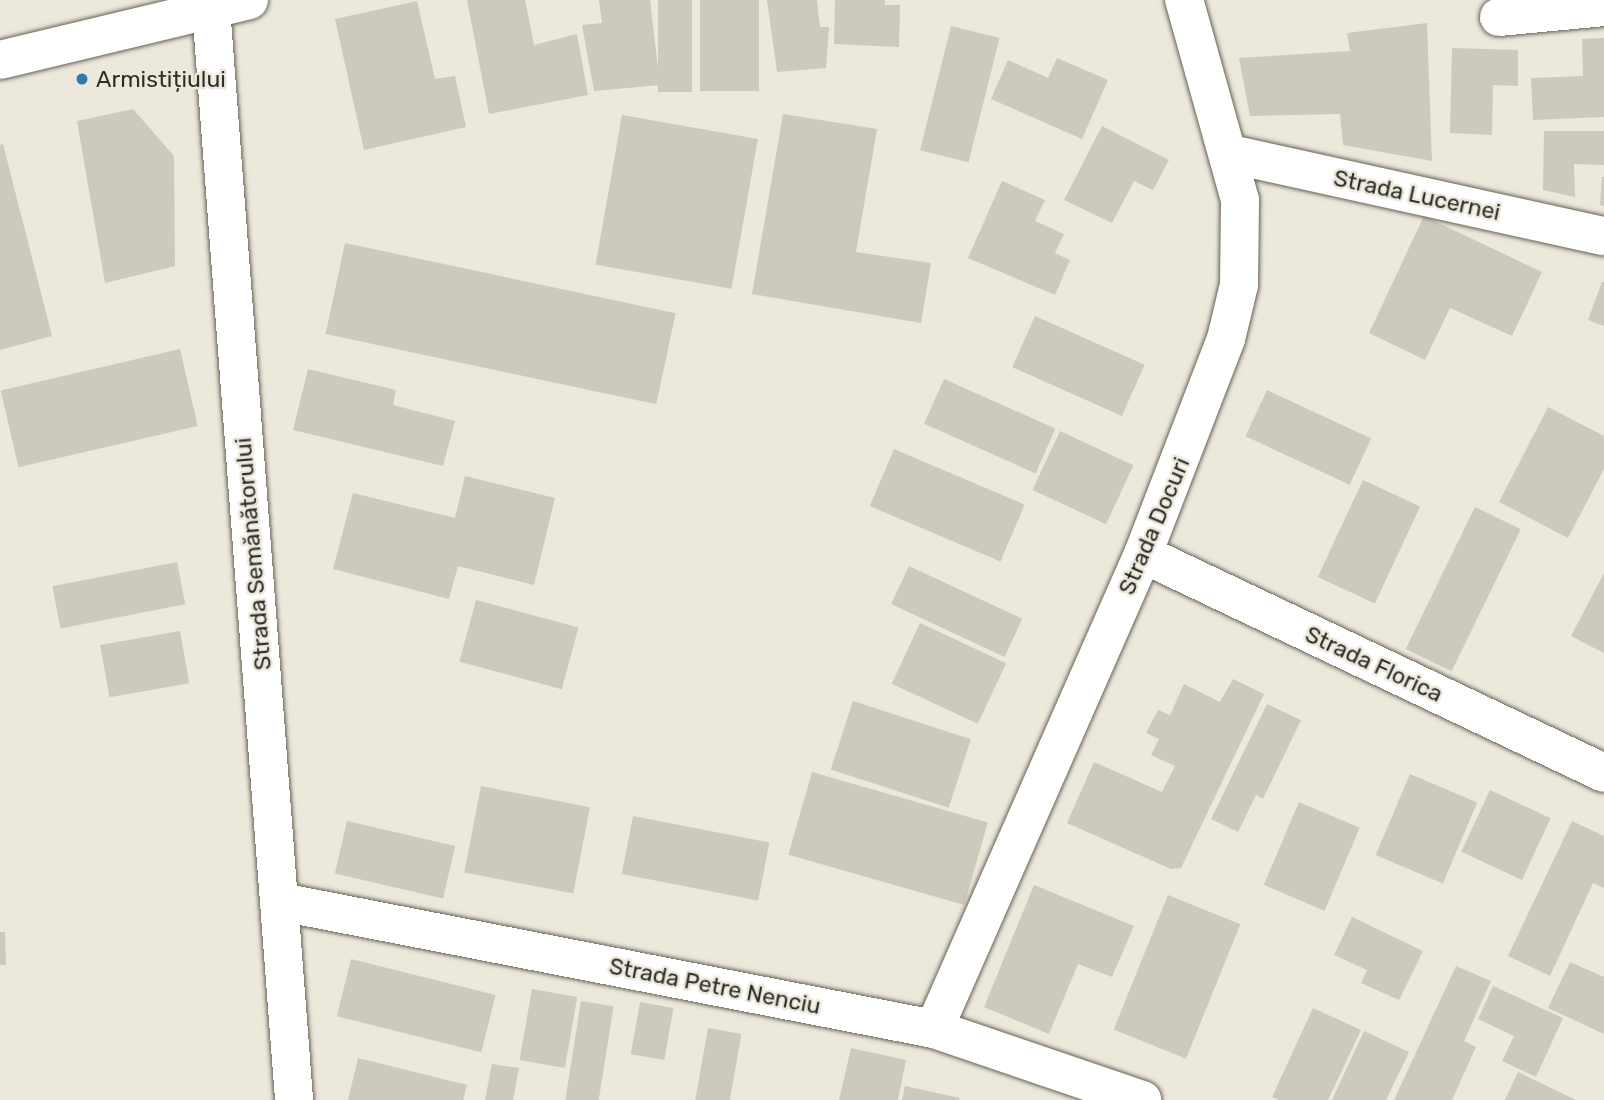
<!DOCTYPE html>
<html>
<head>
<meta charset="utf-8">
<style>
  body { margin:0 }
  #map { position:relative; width:1604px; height:1100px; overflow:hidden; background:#ece8db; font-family:Rubik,sans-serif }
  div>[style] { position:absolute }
  .building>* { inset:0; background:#cdc9bc; transform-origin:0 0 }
  .roads { filter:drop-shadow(0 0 2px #666257) drop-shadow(0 0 2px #666257) }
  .minor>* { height:38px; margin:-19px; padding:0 19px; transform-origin:19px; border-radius:19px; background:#fff }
  .tertiary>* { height:38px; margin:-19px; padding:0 19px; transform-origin:19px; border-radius:19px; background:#fff }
  .dots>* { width:19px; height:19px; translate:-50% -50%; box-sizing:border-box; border:4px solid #ece8db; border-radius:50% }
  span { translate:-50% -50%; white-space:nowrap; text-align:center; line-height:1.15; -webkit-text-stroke:5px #ece8db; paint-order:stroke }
  .poi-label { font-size:23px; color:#2e2d28 }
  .left { translate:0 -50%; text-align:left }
  .street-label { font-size:23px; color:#2e2d28 }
</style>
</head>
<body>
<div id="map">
  <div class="building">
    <div style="clip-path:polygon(467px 0,525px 0,534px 45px,577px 34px,588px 95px,489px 114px)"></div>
    <div style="clip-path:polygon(599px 0,650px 0,660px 85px,594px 91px,582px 25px,602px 23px)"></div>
    <div style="left:658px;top:0;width:34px;height:92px"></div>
    <div style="left:700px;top:0;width:59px;height:91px"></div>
    <div style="clip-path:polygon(767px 0,817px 0,820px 27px,829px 27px,826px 68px,777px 72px)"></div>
    <div style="clip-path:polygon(835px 0,885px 0,885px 5px,900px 5px,899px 47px,834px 44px)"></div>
    <div style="clip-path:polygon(417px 1px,435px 79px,455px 76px,466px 127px,364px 150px,335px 19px)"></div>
    <div style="clip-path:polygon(1427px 23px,1432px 161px,1343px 145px,1340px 114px,1250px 116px,1239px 58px,1350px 51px,1347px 33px)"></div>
    <div style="left:951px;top:26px;width:50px;height:128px;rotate:14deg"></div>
    <div style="clip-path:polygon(1604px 38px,1604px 117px,1533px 120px,1531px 78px,1583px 76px,1582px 39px)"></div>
    <div style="clip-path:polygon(1452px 48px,1518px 50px,1518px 86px,1493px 85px,1492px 135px,1450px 133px)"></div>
    <div style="clip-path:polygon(1057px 58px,1108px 80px,1082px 139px,991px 99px,1008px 60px,1048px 78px)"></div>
    <div style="clip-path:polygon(133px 109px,174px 156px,175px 266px,105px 283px,77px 121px)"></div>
    <div style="clip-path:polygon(783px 114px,877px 129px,856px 252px,931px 263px,921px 323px,752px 294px)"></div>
    <div style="left:622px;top:115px;width:138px;height:152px;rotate:10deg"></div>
    <div style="clip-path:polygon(1102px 126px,1169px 160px,1153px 190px,1134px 181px,1112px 223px,1064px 200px)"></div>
    <div style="clip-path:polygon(1544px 131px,1604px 131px,1604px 165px,1574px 164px,1575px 197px,1543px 190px)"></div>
    <div style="clip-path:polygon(3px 144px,52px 336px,0 350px,0 145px)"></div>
    <div style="clip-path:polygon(1602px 177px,1604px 177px,1604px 206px,1600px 205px)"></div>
    <div style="clip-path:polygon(1002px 181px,1045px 200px,1035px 221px,1064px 234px,1055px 253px,1070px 260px,1055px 295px,968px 258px)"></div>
    <div style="clip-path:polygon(1424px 216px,1542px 272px,1512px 336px,1450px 308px,1425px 360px,1369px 333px)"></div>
    <div style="left:345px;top:243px;width:338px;height:93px;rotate:12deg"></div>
    <div style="clip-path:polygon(1602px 282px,1604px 282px,1604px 326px,1588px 320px)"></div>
    <div style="left:1035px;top:316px;width:120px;height:56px;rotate:24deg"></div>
    <div style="left:180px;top:349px;width:79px;height:184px;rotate:77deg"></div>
    <div style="clip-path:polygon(308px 369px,396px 390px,393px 405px,455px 421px,443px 466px,293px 430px)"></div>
    <div style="left:944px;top:379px;width:122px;height:49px;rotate:24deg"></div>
    <div style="left:1267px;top:390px;width:115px;height:51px;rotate:25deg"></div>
    <div style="clip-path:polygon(1548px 407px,1604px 436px,1604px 469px,1568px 538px,1499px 502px)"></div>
    <div style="left:1060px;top:431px;width:81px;height:65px;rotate:25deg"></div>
    <div style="left:894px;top:449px;width:142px;height:62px;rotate:23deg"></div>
    <div style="clip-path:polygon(465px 476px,555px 498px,534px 585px,458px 566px,449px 599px,333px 569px,353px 493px,455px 518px)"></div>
    <div style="left:1363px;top:480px;width:63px;height:107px;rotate:25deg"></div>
    <div style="left:1475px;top:507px;width:51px;height:158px;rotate:26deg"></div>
    <div style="left:177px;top:562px;width:43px;height:127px;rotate:79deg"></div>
    <div style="left:909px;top:566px;width:125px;height:42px;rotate:25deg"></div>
    <div style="clip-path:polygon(1604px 573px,1604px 653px,1571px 636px)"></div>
    <div style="left:476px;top:600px;width:106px;height:64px;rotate:15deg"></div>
    <div style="left:920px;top:623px;width:95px;height:67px;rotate:25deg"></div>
    <div style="left:180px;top:631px;width:53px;height:81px;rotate:80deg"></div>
    <div style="clip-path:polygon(1233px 679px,1264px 694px,1181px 868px,1171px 869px,1067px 823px,1094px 762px,1162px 792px,1175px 766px,1151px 755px,1159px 739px,1146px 733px,1158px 710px,1170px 715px,1184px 684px,1220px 702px)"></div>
    <div style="left:853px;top:701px;width:124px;height:72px;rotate:18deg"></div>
    <div style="clip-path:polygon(1267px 704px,1301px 720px,1263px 799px,1256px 795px,1238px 832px,1211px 819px)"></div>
    <div style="left:812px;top:772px;width:183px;height:86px;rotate:16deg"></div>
    <div style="left:1410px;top:774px;width:73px;height:88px;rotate:23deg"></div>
    <div style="left:481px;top:786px;width:111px;height:88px;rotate:11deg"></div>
    <div style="left:1490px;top:790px;width:67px;height:68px;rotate:25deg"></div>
    <div style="left:1299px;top:802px;width:66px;height:90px;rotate:23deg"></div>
    <div style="left:633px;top:816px;width:139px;height:59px;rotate:11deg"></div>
    <div style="left:347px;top:821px;width:111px;height:54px;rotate:13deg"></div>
    <div style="clip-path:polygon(1572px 821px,1604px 836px,1604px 888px,1593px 883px,1550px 976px,1508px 956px)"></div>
    <div style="clip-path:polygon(1034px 885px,1134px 926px,1112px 977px,1078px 964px,1049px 1034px,984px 1007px)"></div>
    <div style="left:1168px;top:895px;width:78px;height:145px;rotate:22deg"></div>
    <div style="clip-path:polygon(1352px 917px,1423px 951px,1399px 1000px,1361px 983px,1367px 970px,1334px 955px)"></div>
    <div style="clip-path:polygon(0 932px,5px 932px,6px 965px,0 965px)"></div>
    <div style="left:351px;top:959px;width:149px;height:59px;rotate:14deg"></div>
    <div style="clip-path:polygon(1570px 962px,1604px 977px,1604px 1034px,1548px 1008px)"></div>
    <div style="clip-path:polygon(1456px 966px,1491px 981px,1464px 1041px,1476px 1047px,1452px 1100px,1394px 1100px)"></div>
    <div style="clip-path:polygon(1493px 986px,1563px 1018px,1536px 1077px,1502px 1061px,1514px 1036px,1478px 1019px)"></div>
    <div style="left:532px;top:989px;width:46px;height:72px;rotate:10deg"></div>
    <div style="left:581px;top:1001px;width:33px;height:100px;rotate:9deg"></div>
    <div style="left:640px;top:1002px;width:34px;height:53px;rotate:10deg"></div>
    <div style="clip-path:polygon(1313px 1008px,1361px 1030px,1328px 1100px,1279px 1100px,1272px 1097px)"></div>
    <div style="left:708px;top:1028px;width:34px;height:73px;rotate:10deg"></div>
    <div style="clip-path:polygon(1364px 1031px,1409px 1052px,1386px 1100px,1332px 1100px)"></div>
    <div style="clip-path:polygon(851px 1048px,906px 1060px,898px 1100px,839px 1100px)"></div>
    <div style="clip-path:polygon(358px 1058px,467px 1085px,463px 1100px,348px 1100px)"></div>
    <div style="clip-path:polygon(492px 1064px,519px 1068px,513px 1100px,485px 1100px)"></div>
    <div style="clip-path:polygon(1518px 1072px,1576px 1100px,1505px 1100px)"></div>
    <div style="clip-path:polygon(905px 1086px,960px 1098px,959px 1100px,902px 1100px)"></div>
  </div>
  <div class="roads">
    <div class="minor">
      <div style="left:1499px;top:17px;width:105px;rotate:-5.4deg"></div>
      <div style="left:1230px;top:154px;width:383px;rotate:12.4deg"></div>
      <div style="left:1143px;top:554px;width:510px;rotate:25.41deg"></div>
      <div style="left:281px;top:902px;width:665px;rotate:11.01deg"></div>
      <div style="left:934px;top:1029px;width:220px;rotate:18.8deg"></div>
      <div style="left:934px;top:1029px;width:519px;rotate:-66.25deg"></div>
      <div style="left:1143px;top:554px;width:230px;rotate:-68.9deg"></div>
      <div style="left:1226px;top:339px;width:56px;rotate:-76.5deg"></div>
      <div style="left:1239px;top:285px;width:85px;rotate:-89.3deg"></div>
      <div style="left:1240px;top:200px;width:208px;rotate:-105.6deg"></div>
    </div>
    <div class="tertiary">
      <div style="left:211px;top:8px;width:1095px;rotate:85.65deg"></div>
      <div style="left:0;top:60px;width:256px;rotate:-13.5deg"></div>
    </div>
  </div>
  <div class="dots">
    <div style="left:82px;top:79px;background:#317bae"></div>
  </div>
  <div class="poi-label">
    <span class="left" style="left:96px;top:79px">Armistițiului</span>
  </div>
  <div class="street-label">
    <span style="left:1417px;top:195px;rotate:12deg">Strada Lucernei</span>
    <span style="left:1154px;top:526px;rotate:-67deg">Strada Docuri</span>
    <span style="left:253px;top:554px;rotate:-95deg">Strada Semănătorului</span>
    <span style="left:1374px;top:664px;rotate:25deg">Strada Florica</span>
    <span style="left:715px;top:986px;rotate:11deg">Strada Petre Nenciu</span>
  </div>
</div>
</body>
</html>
